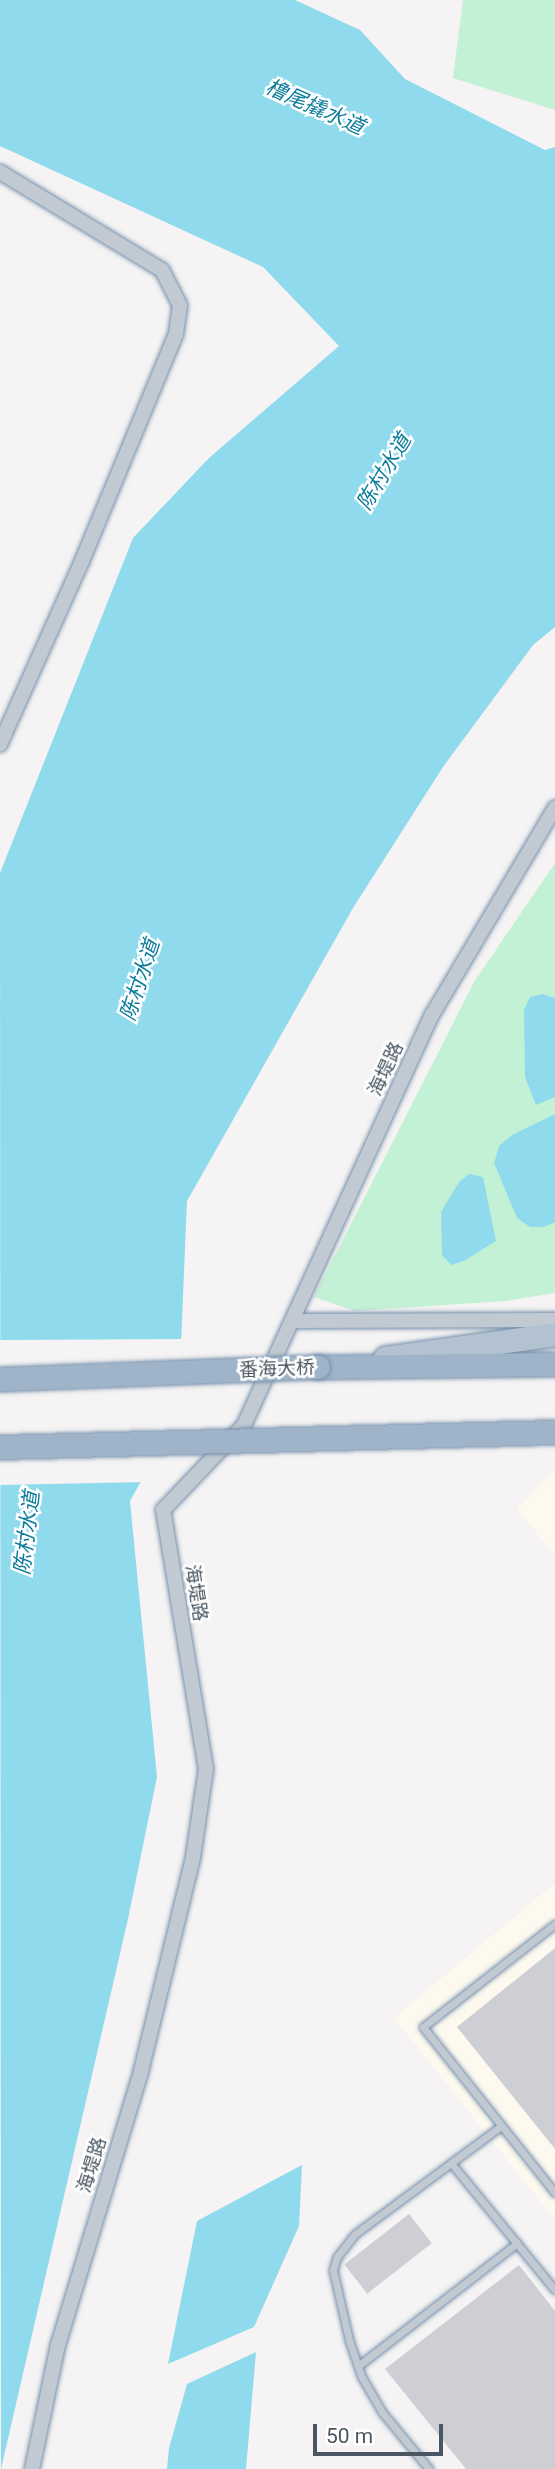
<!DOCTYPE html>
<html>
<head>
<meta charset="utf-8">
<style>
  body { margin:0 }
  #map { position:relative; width:555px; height:2469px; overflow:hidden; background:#f5f3f3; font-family:Roboto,"Noto Sans SC",sans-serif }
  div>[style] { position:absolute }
  .commercial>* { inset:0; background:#fdf9ef }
  .green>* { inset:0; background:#c3f1d5 }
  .water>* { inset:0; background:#90daee }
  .pier>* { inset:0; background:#f5f3f3 }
  .building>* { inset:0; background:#cdcfd5; transform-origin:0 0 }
  .roads { filter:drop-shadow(0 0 2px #7690ad) drop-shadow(0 0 2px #7690ad) }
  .service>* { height:7px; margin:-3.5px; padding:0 3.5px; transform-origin:3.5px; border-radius:3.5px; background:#c1cad2 }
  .minor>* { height:14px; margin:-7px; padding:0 7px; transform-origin:7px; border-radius:7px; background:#c1cad2 }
  .primary>* { height:23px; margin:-11.5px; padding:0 11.5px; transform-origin:11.5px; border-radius:11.5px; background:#b3c2d1 }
  .trunk>* { height:23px; margin:-11.5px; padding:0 11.5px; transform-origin:11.5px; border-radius:11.5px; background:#9fb4c9 }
  .bridges { filter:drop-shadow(0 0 2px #7690ad) drop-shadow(0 0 2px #7690ad) }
  .trunk-bridge>* { height:23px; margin:-11.5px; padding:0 11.5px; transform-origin:11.5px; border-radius:11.5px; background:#9fb4c9 }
  span { translate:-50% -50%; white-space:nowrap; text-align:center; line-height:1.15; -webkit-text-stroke:5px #fff; paint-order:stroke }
  .street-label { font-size:19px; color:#4a5661 }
  .water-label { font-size:21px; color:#0c7c9b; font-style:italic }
  .scale { position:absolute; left:313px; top:2424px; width:130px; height:32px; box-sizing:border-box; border:4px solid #4a5661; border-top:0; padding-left:9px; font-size:21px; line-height:24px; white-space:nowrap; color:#4a5661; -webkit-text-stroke:5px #fff; paint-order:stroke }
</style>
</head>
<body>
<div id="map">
  <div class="commercial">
    <div style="clip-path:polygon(555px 1469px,555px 1555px,517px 1509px)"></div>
    <div style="clip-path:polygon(555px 1883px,555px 2220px,394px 2018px)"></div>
  </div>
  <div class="green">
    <div style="clip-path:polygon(463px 0,555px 0,555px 110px,453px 78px)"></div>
    <div style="clip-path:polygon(555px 863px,555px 1293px,505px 1301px,355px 1311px,314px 1297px,474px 982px)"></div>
  </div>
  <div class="water">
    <div style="clip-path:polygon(0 0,295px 0,360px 30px,405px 79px,545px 150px,555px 147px,555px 627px,533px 645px,443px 767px,353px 908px,187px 1201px,178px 1415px,130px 1501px,157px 1777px,128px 1919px,1px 2469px,0 873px,133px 538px,209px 458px,339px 346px,263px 267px,0 146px)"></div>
    <div style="clip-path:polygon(542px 994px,555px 998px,555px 1097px,536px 1105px,525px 1077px,524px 1010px,530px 997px)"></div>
    <div style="clip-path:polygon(555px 1114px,555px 1222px,544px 1227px,530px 1227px,517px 1218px,494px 1163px,499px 1146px,512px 1135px)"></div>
    <div style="clip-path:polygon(469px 1174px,483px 1177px,496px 1241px,464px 1261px,451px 1265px,442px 1255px,441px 1212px,459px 1182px)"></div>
    <div style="clip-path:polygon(302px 2165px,299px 2226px,254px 2327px,168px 2364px,197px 2221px)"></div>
    <div style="clip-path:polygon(256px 2352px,246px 2469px,167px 2469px,169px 2448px,187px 2384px)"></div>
  </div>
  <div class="pier">
    <div style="clip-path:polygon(184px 1339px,181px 1416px,145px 1482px,0 1485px,0 1340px)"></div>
  </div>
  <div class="building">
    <div style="clip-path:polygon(555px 1948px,555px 2149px,457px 2027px)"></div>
    <div style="left:409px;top:2214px;width:37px;height:82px;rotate:52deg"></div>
    <div style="clip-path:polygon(519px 2265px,555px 2311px,555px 2469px,466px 2469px,385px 2369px)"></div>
  </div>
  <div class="roads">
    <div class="service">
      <div style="left:555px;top:1924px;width:167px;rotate:142deg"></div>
      <div style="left:423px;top:2027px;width:212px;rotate:51.5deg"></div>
      <div style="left:501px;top:2126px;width:62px;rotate:143.5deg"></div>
      <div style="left:451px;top:2163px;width:164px;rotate:50.7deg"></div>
      <div style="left:358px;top:2366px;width:201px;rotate:-37.7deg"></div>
      <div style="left:429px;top:2469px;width:74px;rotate:-129.5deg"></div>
      <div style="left:382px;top:2412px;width:39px;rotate:-120deg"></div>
      <div style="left:362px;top:2378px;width:40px;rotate:-108.9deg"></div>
      <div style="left:349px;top:2340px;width:72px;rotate:-102.9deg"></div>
      <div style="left:333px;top:2270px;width:14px;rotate:-73deg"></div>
      <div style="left:337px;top:2257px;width:29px;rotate:-52deg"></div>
      <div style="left:355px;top:2234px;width:119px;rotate:-36.5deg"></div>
    </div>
    <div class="minor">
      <div style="left:0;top:172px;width:189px;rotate:31.2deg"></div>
      <div style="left:162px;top:270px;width:39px;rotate:63deg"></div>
      <div style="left:180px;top:305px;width:29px;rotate:98deg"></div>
      <div style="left:176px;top:334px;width:246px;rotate:112.5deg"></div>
      <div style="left:82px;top:561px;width:201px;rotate:114.1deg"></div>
      <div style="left:292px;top:1321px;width:263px;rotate:-0.2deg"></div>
      <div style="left:32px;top:2469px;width:127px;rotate:-78.2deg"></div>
      <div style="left:58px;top:2345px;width:286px;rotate:-73.1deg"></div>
      <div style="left:141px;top:2071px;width:220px;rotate:-76.3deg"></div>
      <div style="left:193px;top:1857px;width:89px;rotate:-81.6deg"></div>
      <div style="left:206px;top:1769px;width:263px;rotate:-99.4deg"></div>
      <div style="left:163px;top:1510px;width:117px;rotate:-46.4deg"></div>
      <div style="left:244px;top:1425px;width:451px;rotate:-65.4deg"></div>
      <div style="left:432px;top:1015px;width:241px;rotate:-59.3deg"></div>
    </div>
    <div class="primary">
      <div style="left:385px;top:1358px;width:172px;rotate:-8deg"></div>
    </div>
    <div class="trunk">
      <div style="left:318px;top:1367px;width:237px;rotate:-0.7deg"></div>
    </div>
  </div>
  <div class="bridges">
    <div class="trunk-bridge">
      <div style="left:0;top:1379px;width:318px;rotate:-2.2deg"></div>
      <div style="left:0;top:1447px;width:555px;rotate:-1.55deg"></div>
    </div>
  </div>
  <div class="street-label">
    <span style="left:386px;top:1069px;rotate:-65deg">海堤路</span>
    <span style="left:277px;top:1369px;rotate:-2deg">番海大桥</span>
    <span style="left:196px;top:1593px;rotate:81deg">海堤路</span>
    <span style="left:92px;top:2165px;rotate:-73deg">海堤路</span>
  </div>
  <div class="water-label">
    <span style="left:315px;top:107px;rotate:24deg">橹尾撬水道</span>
    <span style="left:384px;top:472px;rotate:-59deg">陈村水道</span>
    <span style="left:140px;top:980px;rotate:-72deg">陈村水道</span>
    <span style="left:27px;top:1533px;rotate:-83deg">陈村水道</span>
  </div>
  <div class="scale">50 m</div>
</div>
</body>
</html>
